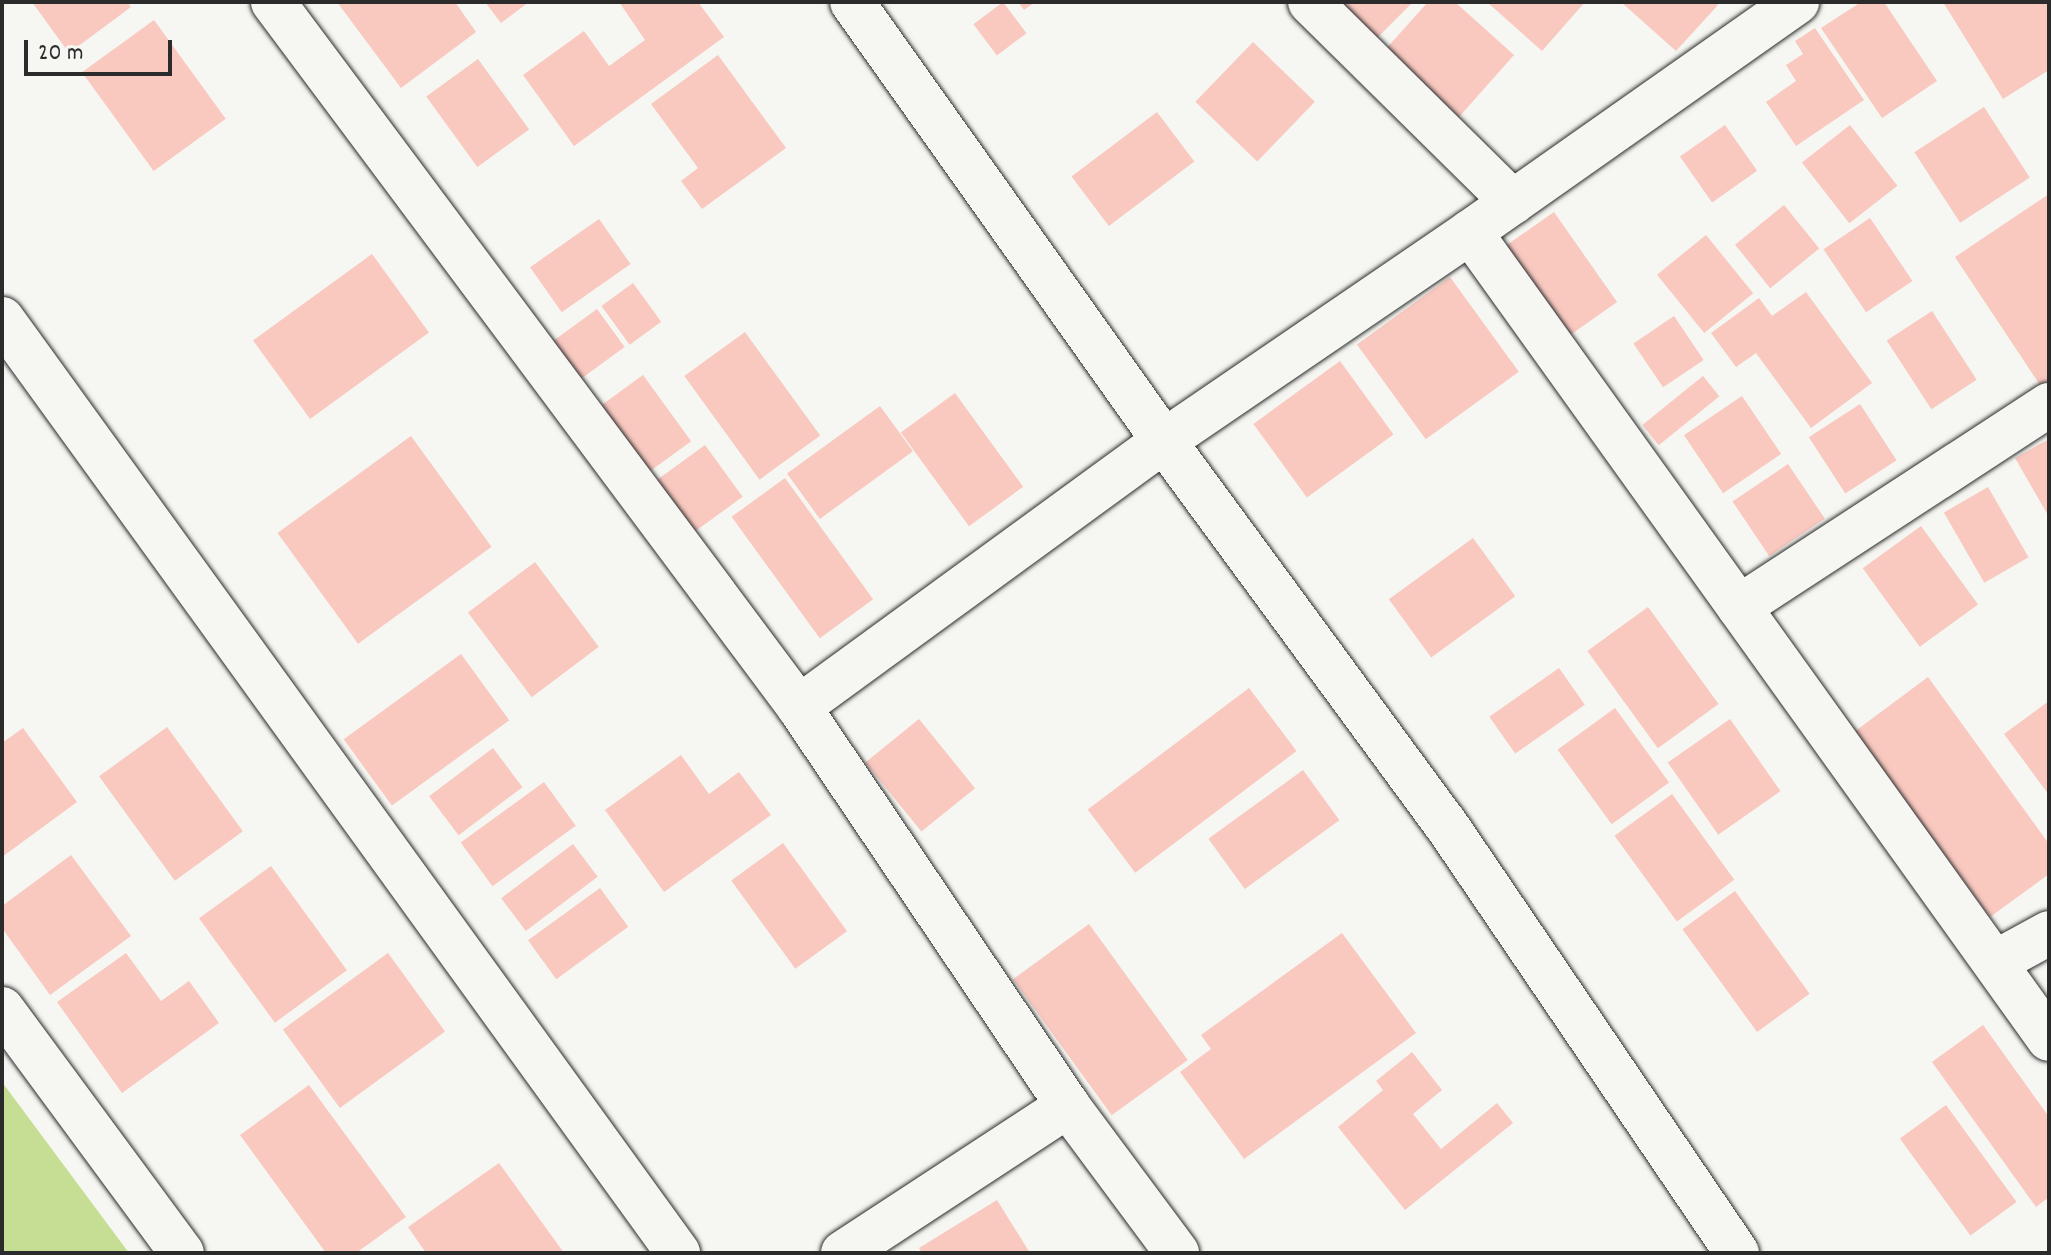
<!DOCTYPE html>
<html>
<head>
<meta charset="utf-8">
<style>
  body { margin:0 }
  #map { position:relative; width:2051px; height:1255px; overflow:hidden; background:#f6f6f2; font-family:Dekko,sans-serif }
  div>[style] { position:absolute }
  .green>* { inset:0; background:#c6de94 }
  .building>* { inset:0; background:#f9c9c0; transform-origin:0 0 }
  .roads { filter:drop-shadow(0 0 2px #2b2b2b) drop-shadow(0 0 2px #2b2b2b) }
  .minor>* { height:44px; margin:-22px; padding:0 22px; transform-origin:22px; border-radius:22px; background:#f6f6f2 }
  span { translate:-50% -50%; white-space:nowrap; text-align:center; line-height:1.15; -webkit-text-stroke:6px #f6f6f2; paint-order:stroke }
  .frame { position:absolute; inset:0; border:4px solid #2b2b2b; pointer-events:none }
  .scale { position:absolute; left:24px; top:40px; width:148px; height:36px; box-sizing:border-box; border:4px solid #2b2b2b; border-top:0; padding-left:10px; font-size:24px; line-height:28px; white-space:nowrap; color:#2b2b2b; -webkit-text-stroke:6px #f6f6f2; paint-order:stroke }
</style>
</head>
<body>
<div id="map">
  <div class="green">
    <div style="clip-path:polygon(2px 1082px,129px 1253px,2px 1253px)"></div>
  </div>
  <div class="building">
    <div style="clip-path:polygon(32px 2px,127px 2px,131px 7px,69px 53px)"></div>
    <div style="clip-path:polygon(337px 2px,455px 2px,476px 32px,401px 88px)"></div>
    <div style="clip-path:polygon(485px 2px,529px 2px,501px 23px)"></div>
    <div style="clip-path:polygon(619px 2px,698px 2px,724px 37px,574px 146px,523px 75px,584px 31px,609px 66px,645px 40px)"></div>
    <div style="left:1003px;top:2px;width:39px;height:37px;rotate:53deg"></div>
    <div style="clip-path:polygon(1018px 2px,1035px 2px,1024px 10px)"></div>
    <div style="clip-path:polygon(1334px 2px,1413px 2px,1373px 42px)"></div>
    <div style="clip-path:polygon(1428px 2px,1455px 2px,1514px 55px,1459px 117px,1384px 51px)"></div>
    <div style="clip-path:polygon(1487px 2px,1585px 2px,1542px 51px)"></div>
    <div style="clip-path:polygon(1621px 2px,1715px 2px,1718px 5px,1676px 51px)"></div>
    <div style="clip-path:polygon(1861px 2px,1884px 2px,1937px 81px,1882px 118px,1821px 28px)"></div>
    <div style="clip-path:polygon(1943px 2px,2049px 2px,2049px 70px,2003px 99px)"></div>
    <div style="left:154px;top:20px;width:122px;height:89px;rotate:54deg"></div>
    <div style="clip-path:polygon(1815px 28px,1864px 100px,1796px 146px,1766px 102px,1796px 81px,1786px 65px,1803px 54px,1795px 41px)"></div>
    <div style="left:1253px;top:42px;width:86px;height:83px;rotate:44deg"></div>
    <div style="clip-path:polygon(718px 55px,786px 148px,702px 209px,681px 181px,698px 168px,651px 104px)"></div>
    <div style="left:478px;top:59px;width:87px;height:64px;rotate:54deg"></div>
    <div style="left:1984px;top:107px;width:84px;height:83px;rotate:57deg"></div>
    <div style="left:1157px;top:112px;width:62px;height:107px;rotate:53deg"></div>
    <div style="left:1725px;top:125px;width:56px;height:55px;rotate:55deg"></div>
    <div style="left:1850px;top:125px;width:77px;height:61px;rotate:52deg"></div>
    <div style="clip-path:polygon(2049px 194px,2049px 380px,2040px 385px,1955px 257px)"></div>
    <div style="left:1784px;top:205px;width:56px;height:63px;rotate:51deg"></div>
    <div style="left:1554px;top:212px;width:110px;height:65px;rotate:55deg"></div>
    <div style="left:1870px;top:218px;width:76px;height:56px;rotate:56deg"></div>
    <div style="left:599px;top:219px;width:55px;height:84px;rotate:55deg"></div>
    <div style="left:1706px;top:235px;width:75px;height:63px;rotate:51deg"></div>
    <div style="left:372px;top:254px;width:97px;height:147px;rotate:54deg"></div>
    <div style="left:1450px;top:277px;width:117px;height:115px;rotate:54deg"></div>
    <div style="left:633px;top:283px;width:48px;height:39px;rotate:54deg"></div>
    <div style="clip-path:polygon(1806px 292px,1872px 383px,1811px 428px,1756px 353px,1736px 367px,1711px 333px,1759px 298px,1772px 316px)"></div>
    <div style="left:597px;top:309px;width:47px;height:56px;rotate:54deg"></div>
    <div style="left:1932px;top:311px;width:82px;height:54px;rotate:57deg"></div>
    <div style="left:1674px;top:316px;width:53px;height:49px;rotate:56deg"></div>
    <div style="left:745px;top:332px;width:128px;height:75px;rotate:54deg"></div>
    <div style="left:1340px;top:361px;width:91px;height:107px;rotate:54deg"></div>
    <div style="left:643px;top:375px;width:82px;height:54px;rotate:54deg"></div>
    <div style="left:1703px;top:376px;width:26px;height:78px;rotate:51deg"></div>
    <div style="left:955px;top:393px;width:116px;height:67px;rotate:54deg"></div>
    <div style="left:1742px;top:396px;width:70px;height:70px;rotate:56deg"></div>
    <div style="left:1860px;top:404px;width:67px;height:61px;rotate:57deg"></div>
    <div style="left:880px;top:406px;width:56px;height:115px;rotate:54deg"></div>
    <div style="left:411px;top:436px;width:137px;height:165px;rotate:54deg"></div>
    <div style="clip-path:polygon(2049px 439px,2049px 517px,2015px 458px)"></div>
    <div style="left:705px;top:445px;width:64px;height:62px;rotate:54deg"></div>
    <div style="left:1788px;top:464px;width:66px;height:67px;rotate:56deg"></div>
    <div style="left:785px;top:478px;width:150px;height:66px;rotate:54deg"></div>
    <div style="left:1988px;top:487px;width:81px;height:51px;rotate:60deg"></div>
    <div style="left:1921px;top:526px;width:97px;height:72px;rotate:54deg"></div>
    <div style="left:1473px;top:538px;width:72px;height:104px;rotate:54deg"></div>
    <div style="left:535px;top:562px;width:106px;height:84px;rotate:53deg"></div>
    <div style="left:1648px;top:607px;width:120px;height:75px;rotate:54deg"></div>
    <div style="left:461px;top:654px;width:82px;height:145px;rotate:54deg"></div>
    <div style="left:1559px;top:668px;width:45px;height:85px;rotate:55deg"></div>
    <div style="clip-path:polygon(1928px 677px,2049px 844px,2049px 874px,1990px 917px,1854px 732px)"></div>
    <div style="left:1249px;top:688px;width:79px;height:202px;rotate:53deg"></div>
    <div style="clip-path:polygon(2049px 701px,2049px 795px,2004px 734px)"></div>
    <div style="left:1615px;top:708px;width:92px;height:71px;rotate:54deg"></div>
    <div style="left:919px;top:719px;width:89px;height:69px;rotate:51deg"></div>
    <div style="left:1730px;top:719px;width:88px;height:76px;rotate:55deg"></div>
    <div style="left:167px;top:727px;width:129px;height:84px;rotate:54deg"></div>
    <div style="clip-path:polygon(23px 728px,77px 802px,2px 857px,2px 743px)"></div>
    <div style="left:493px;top:748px;width:49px;height:80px;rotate:53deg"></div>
    <div style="clip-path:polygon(681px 755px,709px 794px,739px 772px,771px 815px,664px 892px,605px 810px)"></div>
    <div style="left:1303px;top:770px;width:62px;height:117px;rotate:54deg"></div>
    <div style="left:544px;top:782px;width:54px;height:103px;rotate:54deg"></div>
    <div style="left:1672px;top:794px;width:106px;height:71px;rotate:54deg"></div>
    <div style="left:783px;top:843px;width:109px;height:64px;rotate:54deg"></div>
    <div style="left:573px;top:844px;width:41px;height:90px;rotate:53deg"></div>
    <div style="clip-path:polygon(71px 855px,131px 936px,50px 995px,2px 928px,2px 906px)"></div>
    <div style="left:271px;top:866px;width:129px;height:89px;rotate:54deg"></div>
    <div style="left:600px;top:888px;width:48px;height:89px;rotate:54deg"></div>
    <div style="left:1735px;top:891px;width:127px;height:65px;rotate:54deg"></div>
    <div style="left:1089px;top:924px;width:168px;height:94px;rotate:54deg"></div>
    <div style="clip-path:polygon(1342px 933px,1416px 1033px,1244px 1159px,1180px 1072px,1211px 1049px,1201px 1035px)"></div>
    <div style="clip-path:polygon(126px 953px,161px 1001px,189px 981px,219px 1023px,122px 1093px,57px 1002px)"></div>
    <div style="left:388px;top:953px;width:97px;height:130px;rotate:54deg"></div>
    <div style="clip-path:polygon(1983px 1025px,2049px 1117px,2049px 1197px,2036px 1207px,1932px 1062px)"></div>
    <div style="clip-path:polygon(1412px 1052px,1442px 1090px,1413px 1114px,1441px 1149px,1497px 1103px,1513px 1123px,1405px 1210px,1338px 1127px,1383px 1090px,1376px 1081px)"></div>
    <div style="clip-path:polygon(309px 1085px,406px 1217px,356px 1253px,326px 1253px,240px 1135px)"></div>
    <div style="left:1946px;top:1105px;width:120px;height:57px;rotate:54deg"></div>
    <div style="clip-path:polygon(499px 1163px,564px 1253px,426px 1253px,408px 1227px)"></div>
    <div style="clip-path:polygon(997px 1200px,1030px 1253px,922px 1253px,919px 1248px)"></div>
  </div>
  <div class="roads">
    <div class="minor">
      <div style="left:273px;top:2px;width:880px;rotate:53.27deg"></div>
      <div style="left:799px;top:707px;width:481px;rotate:56deg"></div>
      <div style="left:1068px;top:1106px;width:183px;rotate:53.4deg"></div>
      <div style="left:852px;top:2px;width:539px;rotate:54.6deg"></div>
      <div style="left:1164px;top:441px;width:474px;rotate:53.7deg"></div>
      <div style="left:1445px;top:823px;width:520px;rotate:55.82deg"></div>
      <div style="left:1310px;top:2px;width:285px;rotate:44.6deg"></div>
      <div style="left:1470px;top:232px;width:993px;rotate:54.34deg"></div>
      <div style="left:2px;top:319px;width:1153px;rotate:54.1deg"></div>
      <div style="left:1739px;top:607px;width:370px;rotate:-33.1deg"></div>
      <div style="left:799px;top:707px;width:452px;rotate:-36.1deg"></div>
      <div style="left:1164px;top:441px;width:371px;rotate:-34.3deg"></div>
      <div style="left:1470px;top:232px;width:400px;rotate:-35.1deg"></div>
      <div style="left:1996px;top:962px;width:60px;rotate:-28.7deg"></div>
      <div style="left:2px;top:1009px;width:303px;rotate:53.6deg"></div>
      <div style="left:843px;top:1253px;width:269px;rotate:-33.2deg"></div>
    </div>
  </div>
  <div class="frame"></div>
  <div class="scale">20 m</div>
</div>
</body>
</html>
